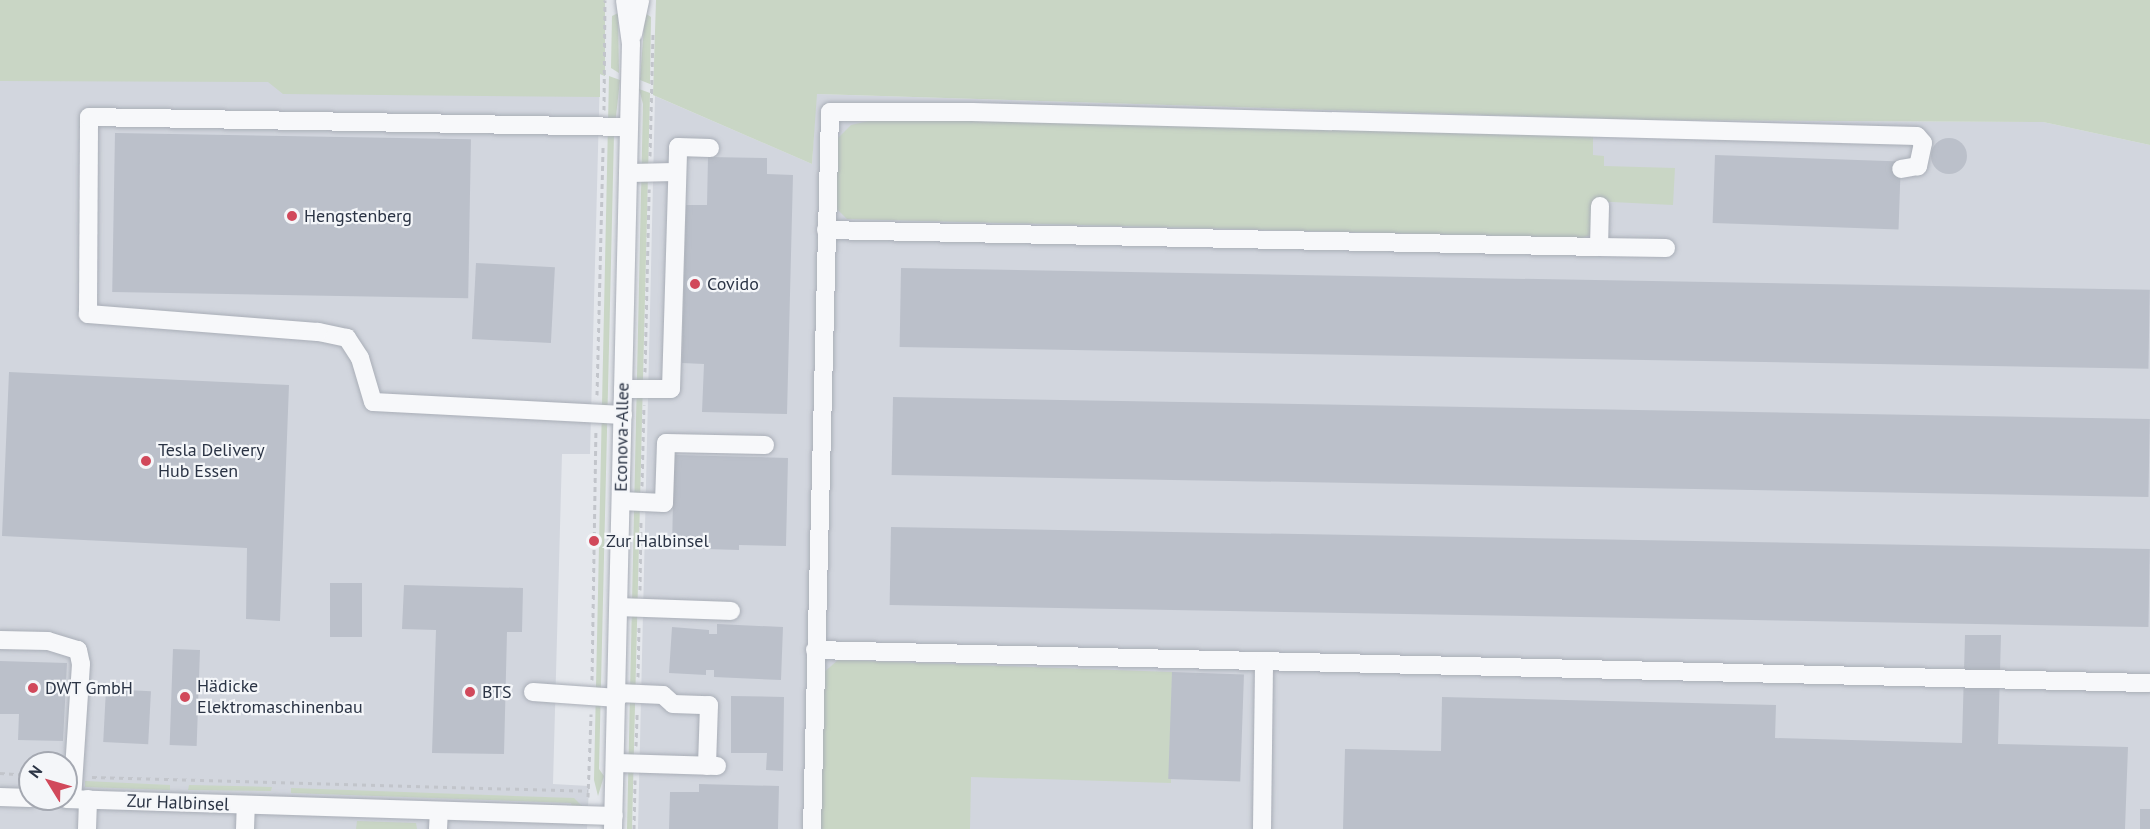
<!DOCTYPE html>
<html>
<head>
<meta charset="utf-8">
<style>
  body { margin:0 }
  #map { position:relative; width:2150px; height:829px; overflow:hidden; background:#e4e7ec; font-family:"PT Sans",sans-serif }
  div>[style] { position:absolute }
  .built>* { inset:0; background:#d2d6de }
  .green>* { inset:0; background:#c9d6c5 }
  .building>* { inset:0; background:#bbc0ca; transform-origin:0 0 }
  .round { border-radius:50% }
  .path>* { height:3px; margin-top:-1.5px; transform-origin:0; background:repeating-linear-gradient(90deg,#c2c5cb 0 4.5px,transparent 0 9px) }
  .roads { filter:drop-shadow(0 0 2px #a9aeb7) drop-shadow(0 0 2px #a9aeb7) }
  .minor>* { height:18px; margin:-9px; padding:0 9px; transform-origin:9px; border-radius:9px; background:#f7f8fa }
  .dots>* { width:16px; height:16px; translate:-50% -50%; box-sizing:border-box; border:3px solid #f4f6f9; border-radius:50% }
  span { translate:-50% -50%; white-space:nowrap; text-align:center; line-height:1.15; -webkit-text-stroke:4.5px #f4f6f9; paint-order:stroke }
  .poi-label { font-size:18px; color:#2b3445 }
  .left { translate:0 -50%; text-align:left }
  .street-label { font-size:18px; color:#2b3445 }
  .north { position:absolute; left:18px; top:751px; width:60px; height:60px; box-sizing:border-box; background:#f4f6f9; border:2px solid #a4a8b1; border-radius:50%; rotate:307deg; font-size:16px; font-weight:700; line-height:24px; text-align:center; color:#2b3445 }
  .north::after { content:''; display:block; margin:auto; width:21px; height:27px; background:#d1495b; clip-path:polygon(50% 0,100% 100%,50% 72%,0 100%) }
</style>
</head>
<body>
<div id="map">
  <div class="built">
    <div style="clip-path:polygon(evenodd,0 0,603px 0,605px 76px,600px 74px,590px 454px,562px 454px,553px 784px,589px 786px,587px 829px,0 829px,0 0,30px 763px,66px 763px,66px 799px,30px 799px,30px 763px)"></div>
    <div style="clip-path:polygon(816px 94px,1645px 120px,2043px 122px,2150px 145px,2150px 829px,638px 829px,655px 96px,812px 164px)"></div>
  </div>
  <div class="green">
    <div style="clip-path:polygon(0 0,605px 0,605px 76px,600px 74px,600px 97px,283px 94px,268px 82px,0 81px)"></div>
    <div style="clip-path:polygon(656px 0,2150px 0,2150px 145px,2043px 122px,1647px 120px,817px 94px,812px 164px,653px 95px)"></div>
    <div style="clip-path:polygon(618px 13px,619px 73px,611px 68px,612px 16px)"></div>
    <div style="clip-path:polygon(645px 13px,651px 17px,650px 84px,640px 80px)"></div>
    <div style="clip-path:polygon(609px 76px,620px 80px,614px 135px,599px 769px,604px 776px,598px 796px,594px 780px)"></div>
    <div style="clip-path:polygon(639px 89px,650px 93px,632px 829px,627px 829px,643px 104px)"></div>
    <div style="clip-path:polygon(894px 115px,1593px 134px,1593px 155px,1604px 156px,1604px 166px,1675px 168px,1673px 205px,1592px 201px,1590px 235px,1582px 238px,847px 219px,835px 207px,837px 139px,851px 125px)"></div>
    <div style="clip-path:polygon(838px 660px,1172px 672px,1171px 783px,971px 777px,970px 829px,819px 829px,823px 673px)"></div>
    <div style="clip-path:polygon(85px 781px,170px 785px,170px 790px,85px 787px)"></div>
    <div style="clip-path:polygon(189px 785px,272px 787px,271px 791px,188px 790px)"></div>
    <div style="clip-path:polygon(291px 788px,574px 798px,583px 807px,572px 808px,571px 803px,291px 793px)"></div>
    <div style="clip-path:polygon(357px 821px,416px 823px,417px 829px,356px 829px)"></div>
  </div>
  <div class="building">
    <div style="left:115px;top:133px;width:356px;height:159px;rotate:1deg"></div>
    <div class="round" style="left:1931px;top:138px;width:36px;height:36px"></div>
    <div style="left:1715px;top:155px;width:186px;height:68px;rotate:2deg"></div>
    <div style="clip-path:polygon(708px 157px,767px 158px,767px 174px,793px 175px,787px 414px,702px 412px,704px 364px,682px 363px,686px 205px,707px 205px)"></div>
    <div style="left:476px;top:263px;width:79px;height:76px;rotate:3deg"></div>
    <div style="left:901px;top:268px;width:1249px;height:79px;rotate:1deg"></div>
    <div style="clip-path:polygon(9px 372px,289px 385px,280px 621px,246px 619px,247px 548px,2px 536px)"></div>
    <div style="left:893px;top:397px;width:1257px;height:78px;rotate:1deg"></div>
    <div style="clip-path:polygon(674px 455px,788px 458px,786px 546px,739px 545px,739px 550px,672px 548px)"></div>
    <div style="left:891px;top:527px;width:1259px;height:78px;rotate:1deg"></div>
    <div style="left:330px;top:583px;width:32px;height:54px"></div>
    <div style="clip-path:polygon(404px 585px,523px 588px,522px 632px,507px 632px,504px 754px,432px 753px,436px 630px,402px 629px)"></div>
    <div style="clip-path:polygon(717px 624px,783px 627px,781px 680px,714px 677px,714px 670px,706px 670px,706px 675px,669px 673px,672px 627px,709px 630px,709px 634px,717px 634px)"></div>
    <div style="clip-path:polygon(1965px 635px,2001px 635px,1998px 744px,2128px 747px,2125px 829px,1343px 829px,1345px 749px,1441px 751px,1442px 697px,1776px 705px,1775px 738px,1962px 743px)"></div>
    <div style="left:173px;top:649px;width:27px;height:96px;rotate:2deg"></div>
    <div style="clip-path:polygon(0 661px,67px 663px,63px 741px,18px 740px,19px 714px,0 714px)"></div>
    <div style="left:1172px;top:672px;width:72px;height:107px;rotate:2deg"></div>
    <div style="left:106px;top:689px;width:45px;height:53px;rotate:3deg"></div>
    <div style="clip-path:polygon(731px 696px,784px 697px,783px 771px,766px 770px,767px 753px,731px 753px)"></div>
    <div style="clip-path:polygon(699px 784px,779px 786px,778px 829px,669px 829px,670px 792px,699px 792px)"></div>
    <div style="left:2140px;top:809px;width:10px;height:20px"></div>
  </div>
  <div class="path">
    <div style="left:604px;top:110px;width:110px;rotate:-89.5deg"></div>
    <div style="left:650px;top:156px;width:123px;rotate:-88.6deg"></div>
    <div style="left:645px;top:372px;width:183px;rotate:-88.7deg"></div>
    <div style="left:597px;top:395px;width:251px;rotate:-88.6deg"></div>
    <div style="left:642px;top:486px;width:81px;rotate:-88.6deg"></div>
    <div style="left:640px;top:590px;width:71px;rotate:-89.2deg"></div>
    <div style="left:638px;top:677px;width:53px;rotate:-88.9deg"></div>
    <div style="left:592px;top:680px;width:248px;rotate:-89.1deg"></div>
    <div style="left:636px;top:746px;width:35px;rotate:-88deg"></div>
    <div style="left:0;top:773px;width:30px;rotate:4deg"></div>
    <div style="left:92px;top:777px;width:496px;rotate:1.6deg"></div>
    <div style="left:588px;top:797px;width:83px;rotate:-87.9deg"></div>
    <div style="left:634px;top:829px;width:49px;rotate:-88.8deg"></div>
  </div>
  <div class="roads">
    <div class="minor">
      <div style="left:633px;top:34px;width:35px;rotate:-78deg"></div>
      <div style="left:628px;top:173px;width:49px;rotate:-1.2deg"></div>
      <div style="left:826px;top:230px;width:773px;rotate:1.26deg"></div>
      <div style="left:1599px;top:247px;width:41px;rotate:-88.6deg"></div>
      <div style="left:1599px;top:247px;width:67px;rotate:0.9deg"></div>
      <div style="left:623px;top:389px;width:48px"></div>
      <div style="left:671px;top:389px;width:242px;rotate:-88.3deg"></div>
      <div style="left:678px;top:147px;width:32px;rotate:2deg"></div>
      <div style="left:623px;top:415px;width:250px;rotate:-177deg"></div>
      <div style="left:373px;top:402px;width:46px;rotate:-106.5deg"></div>
      <div style="left:360px;top:358px;width:24px;rotate:-123deg"></div>
      <div style="left:347px;top:338px;width:30px;rotate:-168deg"></div>
      <div style="left:318px;top:332px;width:231px;rotate:-175.5deg"></div>
      <div style="left:88px;top:314px;width:197px;rotate:-89.7deg"></div>
      <div style="left:89px;top:117px;width:540px;rotate:1.06deg"></div>
      <div style="left:621px;top:501px;width:43px;rotate:2.7deg"></div>
      <div style="left:664px;top:503px;width:60px;rotate:-88.1deg"></div>
      <div style="left:666px;top:443px;width:99px;rotate:1.2deg"></div>
      <div style="left:619px;top:607px;width:112px;rotate:2deg"></div>
      <div style="left:0;top:640px;width:48px;rotate:1.2deg"></div>
      <div style="left:48px;top:641px;width:31px;rotate:17deg"></div>
      <div style="left:78px;top:650px;width:14px;rotate:78deg"></div>
      <div style="left:81px;top:664px;width:135px;rotate:93.8deg"></div>
      <div style="left:815px;top:650px;width:1335px;rotate:1.42deg"></div>
      <div style="left:533px;top:692px;width:85px;rotate:4deg"></div>
      <div style="left:618px;top:693px;width:45px;rotate:2.5deg"></div>
      <div style="left:663px;top:695px;width:13px;rotate:42deg"></div>
      <div style="left:673px;top:704px;width:36px;rotate:2deg"></div>
      <div style="left:709px;top:705px;width:61px;rotate:91.9deg"></div>
      <div style="left:617px;top:763px;width:100px;rotate:1.7deg"></div>
      <div style="left:0;top:797px;width:30px;rotate:2deg"></div>
      <div style="left:66px;top:799px;width:548px;rotate:1.78deg"></div>
      <div style="left:87px;top:829px;width:30px;rotate:-88deg"></div>
      <div style="left:245px;top:829px;width:24px;rotate:-88deg"></div>
      <div style="left:438px;top:829px;width:18px;rotate:-87deg"></div>
      <div style="left:613px;top:829px;width:785px;rotate:-88.69deg"></div>
      <div style="left:631px;top:44px;width:44px;rotate:-97.8deg"></div>
      <div style="left:812px;top:829px;width:717px;rotate:-88.56deg"></div>
      <div style="left:830px;top:112px;width:142px"></div>
      <div style="left:972px;top:112px;width:945px;rotate:1.45deg"></div>
      <div style="left:1917px;top:136px;width:9px;rotate:49deg"></div>
      <div style="left:1923px;top:143px;width:24px;rotate:102deg"></div>
      <div style="left:1918px;top:166px;width:17px;rotate:170deg"></div>
      <div style="left:1262px;top:829px;width:167px;rotate:-89.3deg"></div>
    </div>
  </div>
  <div class="dots">
    <div style="left:292px;top:216px;background:#d1495b"></div>
    <div style="left:695px;top:284px;background:#d1495b"></div>
    <div style="left:146px;top:461px;background:#d1495b"></div>
    <div style="left:594px;top:541px;background:#d1495b"></div>
    <div style="left:33px;top:688px;background:#d1495b"></div>
    <div style="left:470px;top:692px;background:#d1495b"></div>
    <div style="left:185px;top:697px;background:#d1495b"></div>
  </div>
  <div class="poi-label">
    <span class="left" style="left:304px;top:216px">Hengstenberg</span>
    <span class="left" style="left:707px;top:284px">Covido</span>
    <span class="left" style="left:158px;top:461px">Tesla Delivery<br>Hub Essen</span>
    <span class="left" style="left:606px;top:541px">Zur Halbinsel</span>
    <span class="left" style="left:197px;top:697px">Hädicke<br>Elektromaschinenbau</span>
    <span class="left" style="left:45px;top:688px">DWT GmbH</span>
    <span class="left" style="left:482px;top:692px">BTS</span>
  </div>
  <div class="street-label">
    <span style="left:622px;top:437px;rotate:-89deg">Econova-Allee</span>
    <span style="left:178px;top:803px;rotate:2deg">Zur Halbinsel</span>
  </div>
  <div class="north">N</div>
</div>
</body>
</html>
